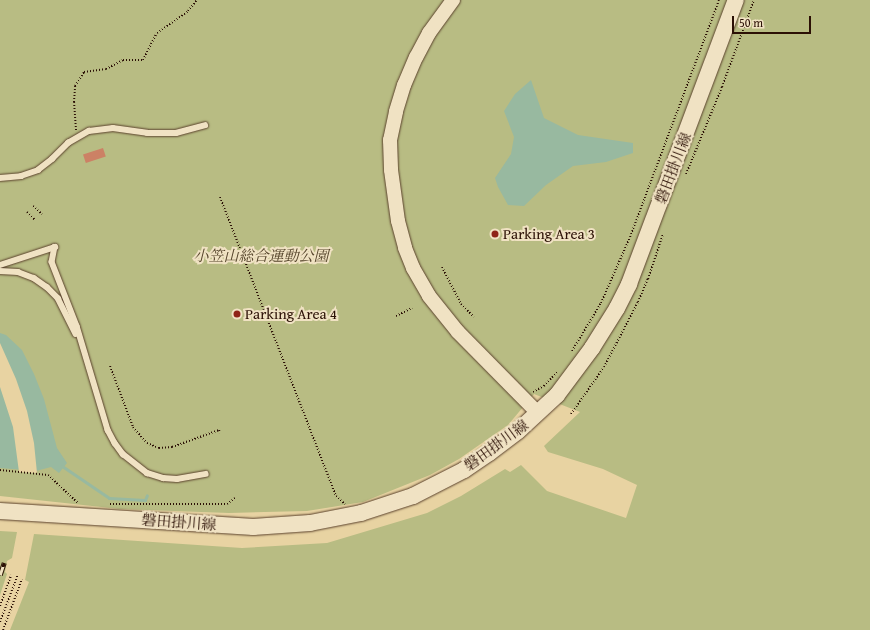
<!DOCTYPE html>
<html>
<head>
<meta charset="utf-8">
<style>
  body { margin:0 }
  #map { position:relative; width:870px; height:630px; overflow:hidden; background:#e8d3a2; font-family:"Gentium Book Plus","Noto Serif JP",serif }
  div>[style] { position:absolute }
  .green>* { inset:0; background:#b8bc83 }
  .water>* { inset:0; background:#98b9a0 }
  .pier>* { inset:0; background:#e8d3a2 }
  .stream>* { height:3px; margin:-1.5px; padding:0 1.5px; transform-origin:1.5px; border-radius:1.5px; background:#98b9a0 }
  .building>* { inset:0; background:#cc8165; transform-origin:0 0 }
  .path>* { height:2px; margin-top:-1px; transform-origin:0; background:repeating-linear-gradient(90deg,#2b1005 0 1px,transparent 0 3px) }
  .roads { filter:drop-shadow(0 0 1px #5a412c) drop-shadow(0 0 1px #5a412c) }
  .service>* { height:5.5px; margin:-2.75px; padding:0 2.75px; transform-origin:2.75px; border-radius:2.75px; background:#f0e2c3 }
  .tertiary>* { height:14px; margin:-7px; padding:0 7px; transform-origin:7px; border-radius:7px; background:#f0e2c3 }
  .secondary>* { height:16px; margin:-8px; padding:0 8px; transform-origin:8px; border-radius:8px; background:#f0e2c3 }
  .rail>* { height:4.5px; margin-top:-2.25px; transform-origin:0; background:repeating-linear-gradient(90deg,#f0e2c3 0 9px,#2b1005 0 18px); box-sizing:border-box; border-block:1px solid #2b1005 }
  .dots>* { width:11px; height:11px; translate:-50% -50%; box-sizing:border-box; border:2px solid #f0e2c3; border-radius:50% }
  span { translate:-50% -50%; white-space:nowrap; text-align:center; line-height:1.15; -webkit-text-stroke:4px #f0e2c3; paint-order:stroke }
  .street-label { font-size:15px; color:#2b1005 }
  .poi-label { font-size:15px; color:#2b1005 }
  .left { translate:0 -50%; text-align:left }
  .park-label { font-size:15px; color:#55442b; font-style:italic }
  .scale { position:absolute; left:732px; top:16px; width:79px; height:18px; box-sizing:border-box; border:2px solid #2b1005; border-top:0; padding-left:5px; font-size:12px; line-height:14px; white-space:nowrap; color:#2b1005; -webkit-text-stroke:3px #f0e2c3; paint-order:stroke }
</style>
</head>
<body>
<div id="map">
  <div class="green">
    <div style="clip-path:polygon(0 0,870px 0,870px 630px,10px 630px,29px 582px,25px 580px,34px 534px,242px 548px,327px 543px,427px 513px,461px 496px,505px 469px,510px 472px,521px 465px,547px 491px,626px 518px,637px 485px,603px 469px,548px 452px,544px 446px,580px 412px,534px 394px,508px 425px,459px 459px,430px 475px,363px 502px,307px 511px,229px 513px,120px 509px,0 496px)"></div>
    <div style="clip-path:polygon(0 531px,17px 532px,12px 558px,7px 561px,5px 572px,7px 574px,0 595px)"></div>
  </div>
  <div class="water">
    <div style="clip-path:polygon(531px 80px,544px 118px,578px 135px,633px 143px,633px 153px,606px 162px,573px 166px,546px 185px,524px 206px,508px 205px,498px 187px,495px 178px,511px 154px,514px 137px,504px 111px,515px 94px)"></div>
    <div style="clip-path:polygon(0 333px,6px 335px,22px 350px,34px 374px,44px 399px,57px 448px,67px 463px,59px 473px,51px 467px,36px 471px,0 468px)"></div>
  </div>
  <div class="pier">
    <div style="clip-path:polygon(0 343px,16px 379px,27px 411px,34px 443px,37px 473px,19px 472px,13px 427px,0 387px)"></div>
  </div>
  <div class="stream">
    <div style="left:62px;top:466px;width:57px;rotate:34.2deg"></div>
    <div style="left:109px;top:498px;width:36px;rotate:3deg"></div>
    <div style="left:145px;top:500px;width:5px;rotate:-68deg"></div>
  </div>
  <div class="building">
    <div style="left:103px;top:148px;width:9px;height:21px;rotate:72deg"></div>
  </div>
  <div class="path">
    <div style="left:76px;top:130px;width:28px;rotate:-94deg"></div>
    <div style="left:74px;top:102px;width:16px;rotate:-86deg"></div>
    <div style="left:75px;top:86px;width:17px;rotate:-57deg"></div>
    <div style="left:84px;top:72px;width:22px;rotate:-8deg"></div>
    <div style="left:106px;top:69px;width:19px;rotate:-28deg"></div>
    <div style="left:123px;top:60px;width:20px"></div>
    <div style="left:143px;top:60px;width:30px;rotate:-63deg"></div>
    <div style="left:157px;top:33px;width:38px;rotate:-35deg"></div>
    <div style="left:188px;top:11px;width:14px;rotate:-51deg"></div>
    <div style="left:686px;top:174px;width:94px;rotate:-67.5deg"></div>
    <div style="left:722px;top:87px;width:93px;rotate:-69.8deg"></div>
    <div style="left:220px;top:197px;width:321px;rotate:68.8deg"></div>
    <div style="left:336px;top:496px;width:12px;rotate:42deg"></div>
    <div style="left:33px;top:206px;width:12px;rotate:42deg"></div>
    <div style="left:27px;top:212px;width:11px;rotate:45deg"></div>
    <div style="left:442px;top:267px;width:42px;rotate:62.8deg"></div>
    <div style="left:461px;top:304px;width:18px;rotate:45deg"></div>
    <div style="left:396px;top:316px;width:18px;rotate:-27deg"></div>
    <div style="left:572px;top:351px;width:56px;rotate:-58.9deg"></div>
    <div style="left:601px;top:303px;width:72px;rotate:-66.3deg"></div>
    <div style="left:630px;top:237px;width:253px;rotate:-69.4deg"></div>
    <div style="left:110px;top:366px;width:65px;rotate:69.3deg"></div>
    <div style="left:133px;top:427px;width:21px;rotate:49deg"></div>
    <div style="left:147px;top:443px;width:13px;rotate:23deg"></div>
    <div style="left:159px;top:448px;width:13px;rotate:-4deg"></div>
    <div style="left:172px;top:447px;width:50px;rotate:-19.9deg"></div>
    <div style="left:219px;top:430px;width:3px;rotate:72deg"></div>
    <div style="left:533px;top:392px;width:13px;rotate:-29deg"></div>
    <div style="left:544px;top:386px;width:19px;rotate:-47deg"></div>
    <div style="left:571px;top:414px;width:57px;rotate:-54.9deg"></div>
    <div style="left:604px;top:367px;width:73px;rotate:-62.4deg"></div>
    <div style="left:638px;top:302px;width:25px;rotate:-67deg"></div>
    <div style="left:648px;top:279px;width:47px;rotate:-71.6deg"></div>
    <div style="left:0;top:470px;width:48px;rotate:5.9deg"></div>
    <div style="left:48px;top:475px;width:41px;rotate:43deg"></div>
    <div style="left:110px;top:504px;width:117px"></div>
    <div style="left:227px;top:504px;width:10px;rotate:-37deg"></div>
    <div style="left:0;top:606px;width:33px;rotate:-70deg"></div>
    <div style="left:0;top:622px;width:51px;rotate:-69.4deg"></div>
    <div style="left:3px;top:630px;width:54px;rotate:-69.6deg"></div>
  </div>
  <div class="roads">
    <div class="service">
      <div style="left:0;top:178px;width:21px;rotate:-5deg"></div>
      <div style="left:21px;top:176px;width:18px;rotate:-19deg"></div>
      <div style="left:38px;top:170px;width:18px;rotate:-38deg"></div>
      <div style="left:52px;top:159px;width:23px;rotate:-45deg"></div>
      <div style="left:68px;top:143px;width:24px;rotate:-30deg"></div>
      <div style="left:89px;top:131px;width:24px;rotate:-7deg"></div>
      <div style="left:113px;top:128px;width:34px;rotate:8deg"></div>
      <div style="left:147px;top:133px;width:29px"></div>
      <div style="left:176px;top:133px;width:30px;rotate:-15deg"></div>
      <div style="left:55px;top:247px;width:15px;rotate:101deg"></div>
      <div style="left:52px;top:262px;width:69px;rotate:68.7deg"></div>
      <div style="left:77px;top:326px;width:109px;rotate:73.4deg"></div>
      <div style="left:108px;top:430px;width:15px;rotate:62deg"></div>
      <div style="left:115px;top:443px;width:14px;rotate:54deg"></div>
      <div style="left:123px;top:454px;width:31px;rotate:38deg"></div>
      <div style="left:147px;top:473px;width:17px;rotate:17deg"></div>
      <div style="left:163px;top:478px;width:14px;rotate:4deg"></div>
      <div style="left:177px;top:479px;width:29px;rotate:-10deg"></div>
      <div style="left:0;top:265px;width:58px;rotate:-18.1deg"></div>
      <div style="left:0;top:271px;width:18px;rotate:3deg"></div>
      <div style="left:18px;top:272px;width:17px;rotate:21deg"></div>
      <div style="left:34px;top:278px;width:16px;rotate:35deg"></div>
      <div style="left:47px;top:287px;width:16px;rotate:45deg"></div>
      <div style="left:58px;top:298px;width:40px;rotate:63.4deg"></div>
    </div>
    <div class="tertiary">
      <div style="left:453px;top:0;width:41px;rotate:126deg"></div>
      <div style="left:429px;top:33px;width:27px;rotate:118deg"></div>
      <div style="left:416px;top:57px;width:30px;rotate:113deg"></div>
      <div style="left:404px;top:85px;width:28px;rotate:107deg"></div>
      <div style="left:396px;top:112px;width:29px;rotate:102deg"></div>
      <div style="left:390px;top:140px;width:30px;rotate:88deg"></div>
      <div style="left:391px;top:170px;width:51px;rotate:82.2deg"></div>
      <div style="left:398px;top:221px;width:28px;rotate:75deg"></div>
      <div style="left:405px;top:248px;width:22px;rotate:68deg"></div>
      <div style="left:413px;top:268px;width:32px;rotate:60deg"></div>
      <div style="left:429px;top:296px;width:46px;rotate:51.1deg"></div>
      <div style="left:458px;top:332px;width:114px;rotate:45.4deg"></div>
    </div>
    <div class="secondary">
      <div style="left:0;top:511px;width:254px;rotate:3.6deg"></div>
      <div style="left:253px;top:527px;width:57px;rotate:-4deg"></div>
      <div style="left:310px;top:523px;width:52px;rotate:-11.1deg"></div>
      <div style="left:361px;top:513px;width:55px;rotate:-18.1deg"></div>
      <div style="left:413px;top:496px;width:57px;rotate:-27deg"></div>
      <div style="left:464px;top:470px;width:30px;rotate:-34deg"></div>
      <div style="left:489px;top:453px;width:36px;rotate:-37deg"></div>
      <div style="left:518px;top:431px;width:53px;rotate:-42.7deg"></div>
      <div style="left:557px;top:395px;width:59px;rotate:-53.3deg"></div>
      <div style="left:592px;top:348px;width:47px;rotate:-58deg"></div>
      <div style="left:617px;top:308px;width:27px;rotate:-63deg"></div>
      <div style="left:629px;top:284px;width:303px;rotate:-69.4deg"></div>
    </div>
  </div>
  <div class="rail">
    <div style="left:0;top:575px;width:13px;rotate:-72deg"></div>
  </div>
  <div class="dots">
    <div style="left:495px;top:234px;background:#8f2418"></div>
    <div style="left:237px;top:314px;background:#8f2418"></div>
  </div>
  <div class="street-label">
    <span style="left:673px;top:168px;rotate:-69deg">磐田掛川線</span>
    <span style="left:496px;top:445px;rotate:-36deg">磐田掛川線</span>
    <span style="left:179px;top:522px;rotate:4deg">磐田掛川線</span>
  </div>
  <div class="poi-label">
    <span class="left" style="left:503px;top:234px">Parking Area 3</span>
    <span class="left" style="left:245px;top:314px">Parking Area 4</span>
  </div>
  <div class="park-label">
    <span style="left:261px;top:256px">小笠山総合運動公園</span>
  </div>
  <div class="scale">50 m</div>
</div>
</body>
</html>
